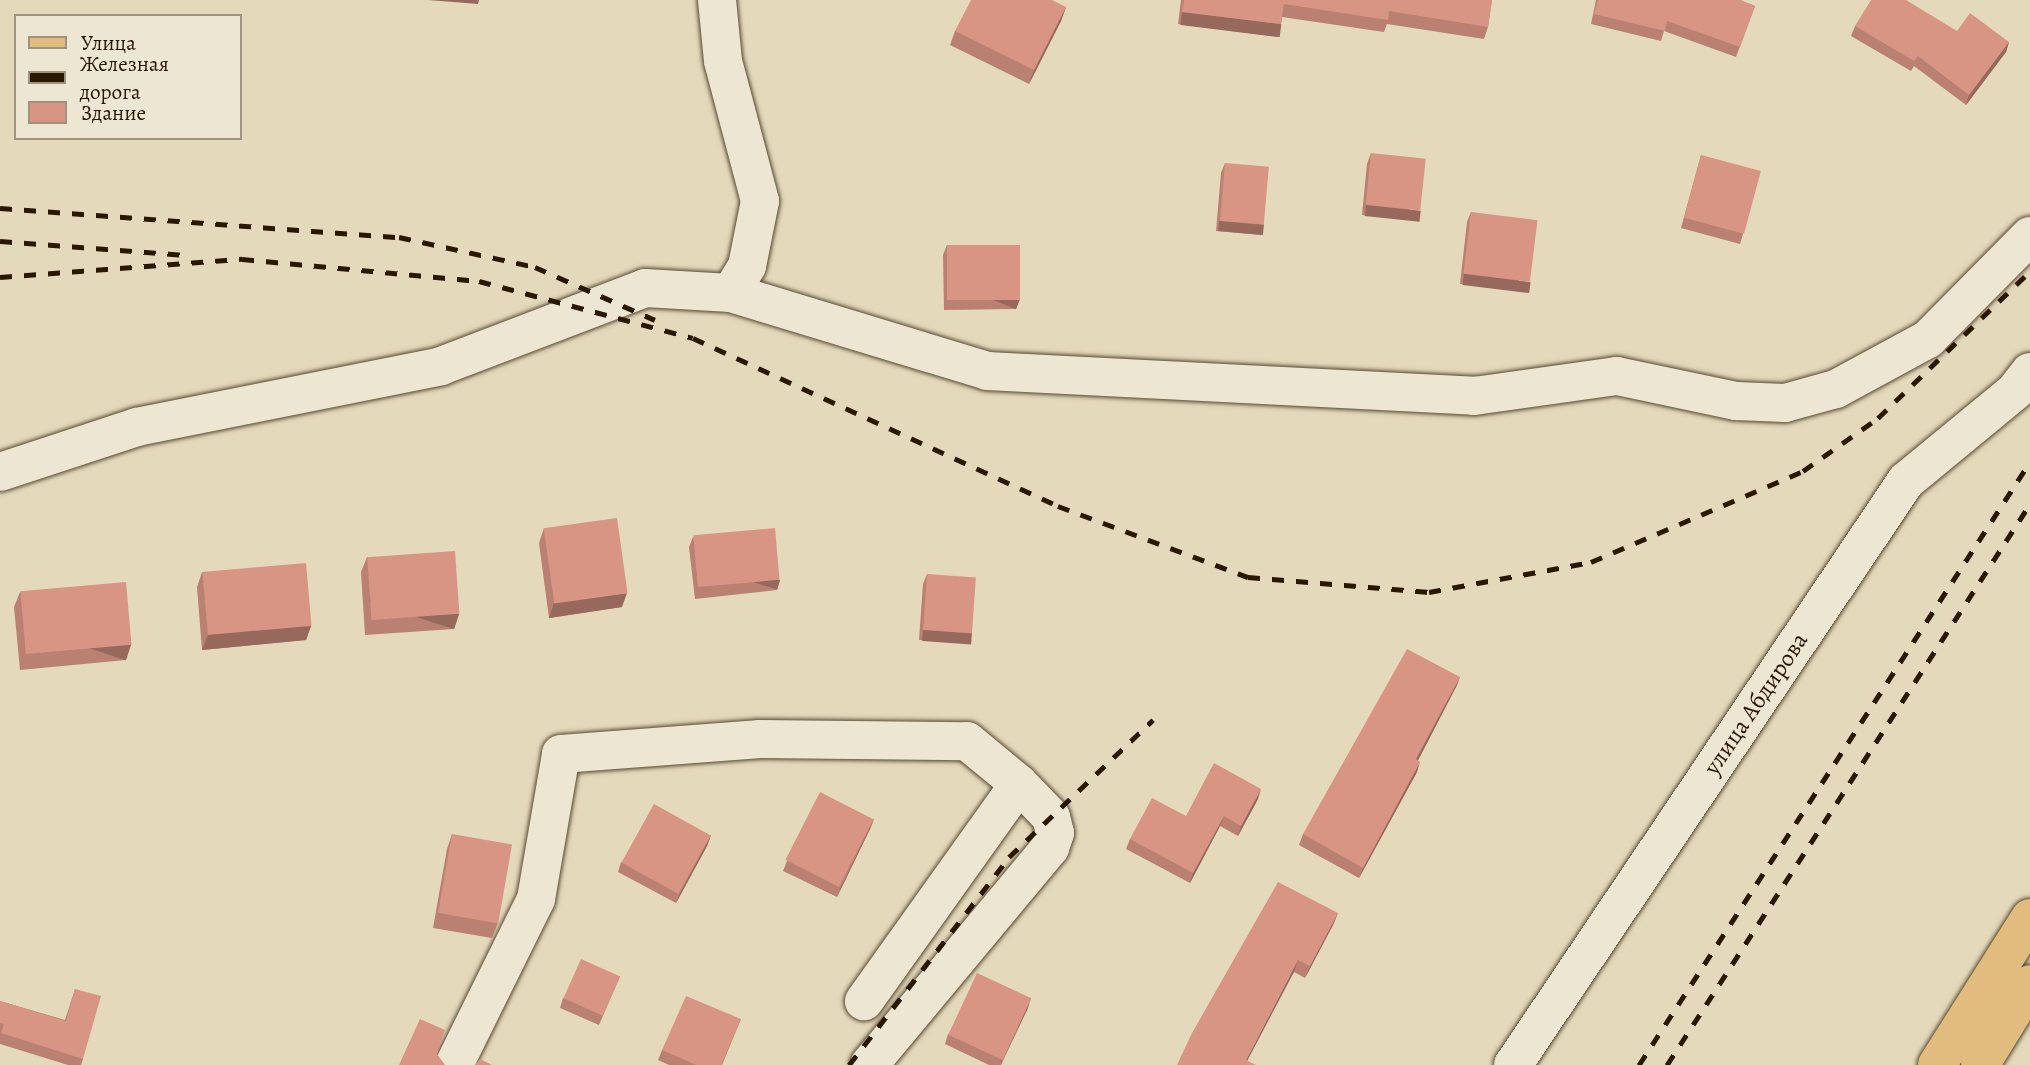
<!DOCTYPE html>
<html>
<head>
<meta charset="utf-8">
<style>
  body { margin:0 }
  #map { position:relative; width:2030px; height:1065px; overflow:hidden; background:#e4d9bb; font-family:Alegreya,serif }
  div>[style] { position:absolute }
  .roads { filter:drop-shadow(0 0 2px #584830) drop-shadow(0 0 2px #584830) }
  .minor>* { height:38px; margin:-19px; padding:0 19px; transform-origin:19px; border-radius:19px; background:#ede6d3 }
  .major>* { height:38px; margin:-19px; padding:0 19px; transform-origin:19px; border-radius:19px; background:#e2bc7e }
  .rail>* { height:5px; margin-top:-2.5px; transform-origin:0; background:repeating-linear-gradient(90deg,#291702 0 12px,transparent 0 24px) }
  .wall>* { inset:0; background:#ba8072 }
  .shaded-wall>* { inset:0; background:#97685c; transform-origin:0 0 }
  .building>* { inset:0; background:#d89584; transform-origin:0 0 }
  span { translate:-50% -50%; white-space:nowrap; text-align:center; line-height:1.15; -webkit-text-stroke:7px #ede6d3; paint-order:stroke }
  .street-label { font-size:24px; color:#291702 }
  .legend { position:absolute; left:14px; top:14px; width:228px; height:126px; box-sizing:border-box; background:#ede6d3; border:2px solid #9f937f; margin:0; padding:9px 12px; list-style:none; font-size:21px; color:#291702 }
  .legend li { display:flex; align-items:center; gap:14px; height:35px }
  .legend b { width:35px; border:2px solid #9f937f }
</style>
</head>
<body>
<div id="map">
  <div class="roads">
    <div class="minor">
      <div style="left:717px;top:0;width:61px;rotate:84.4deg"></div>
      <div style="left:723px;top:61px;width:145px;rotate:75.2deg"></div>
      <div style="left:760px;top:201px;width:66px;rotate:101.3deg"></div>
      <div style="left:747px;top:266px;width:31px;rotate:121deg"></div>
      <div style="left:0;top:472px;width:144px;rotate:-18.2deg"></div>
      <div style="left:137px;top:427px;width:310px;rotate:-11.3deg"></div>
      <div style="left:441px;top:366px;width:218px;rotate:-20.9deg"></div>
      <div style="left:645px;top:288px;width:86px;rotate:3.3deg"></div>
      <div style="left:731px;top:293px;width:268px;rotate:16.9deg"></div>
      <div style="left:987px;top:371px;width:488px;rotate:2.9deg"></div>
      <div style="left:1474px;top:396px;width:144px;rotate:-8deg"></div>
      <div style="left:1617px;top:376px;width:122px;rotate:11.9deg"></div>
      <div style="left:1736px;top:401px;width:49px;rotate:2.3deg"></div>
      <div style="left:1785px;top:403px;width:53px;rotate:-15.4deg"></div>
      <div style="left:1836px;top:389px;width:105px;rotate:-28.5deg"></div>
      <div style="left:1928px;top:339px;width:145px;rotate:-45.3deg"></div>
      <div style="left:454px;top:1065px;width:185px;rotate:-63.7deg"></div>
      <div style="left:536px;top:899px;width:147px;rotate:-80.2deg"></div>
      <div style="left:561px;top:754px;width:200px;rotate:-4.3deg"></div>
      <div style="left:760px;top:739px;width:207px;rotate:0.6deg"></div>
      <div style="left:967px;top:741px;width:67px;rotate:39.6deg"></div>
      <div style="left:1019px;top:784px;width:267px;rotate:125.5deg"></div>
      <div style="left:869px;top:1065px;width:283px;rotate:-50.2deg"></div>
      <div style="left:1050px;top:848px;width:16px;rotate:-72deg"></div>
      <div style="left:1055px;top:833px;width:16px;rotate:-104deg"></div>
      <div style="left:1051px;top:817px;width:46px;rotate:-134.1deg"></div>
      <div style="left:1513px;top:1065px;width:704px;rotate:-56.06deg"></div>
      <div style="left:1906px;top:481px;width:141px;rotate:-39.5deg"></div>
      <div style="left:2015px;top:391px;width:24px;rotate:-52deg"></div>
    </div>
    <div class="major">
      <div style="left:1937px;top:1065px;width:174px;rotate:-57.7deg"></div>
      <div style="left:1980px;top:1065px;width:95px;rotate:-58.3deg"></div>
    </div>
  </div>
  <div class="rail">
    <div style="left:0;top:208px;width:400px;rotate:4.2deg"></div>
    <div style="left:399px;top:237px;width:139px;rotate:12.4deg"></div>
    <div style="left:535px;top:267px;width:131px;rotate:23.8deg"></div>
    <div style="left:0;top:241px;width:186px;rotate:4.3deg"></div>
    <div style="left:0;top:277px;width:243px;rotate:-4.3deg"></div>
    <div style="left:242px;top:259px;width:238px;rotate:5.3deg"></div>
    <div style="left:479px;top:281px;width:221px;rotate:14.9deg"></div>
    <div style="left:693px;top:338px;width:402px;rotate:24.7deg"></div>
    <div style="left:1058px;top:506px;width:203px;rotate:20.5deg"></div>
    <div style="left:1248px;top:577px;width:182px;rotate:4.7deg"></div>
    <div style="left:1429px;top:592px;width:165px;rotate:-10.5deg"></div>
    <div style="left:1591px;top:562px;width:231px;rotate:-23.2deg"></div>
    <div style="left:1803px;top:471px;width:92px;rotate:-35.2deg"></div>
    <div style="left:1878px;top:418px;width:211px;rotate:-44deg"></div>
    <div style="left:849px;top:1065px;width:262px;rotate:-52.4deg"></div>
    <div style="left:1009px;top:857px;width:199px;rotate:-43.6deg"></div>
    <div style="left:1639px;top:1065px;width:719px;rotate:-57.04deg"></div>
    <div style="left:1667px;top:1065px;width:668px;rotate:-57.09deg"></div>
  </div>
  <div class="wall">
    <div style="clip-path:polygon(1181px 0,1492px 0,1488px 27px,1484px 39px,1387px 24px,1384px 32px,1282px 17px,1281px 24px,1277px 37px,1178px 24px)"></div>
    <div style="clip-path:polygon(1596px 0,1740px 0,1755px 6px,1736px 57px,1664px 31px,1661px 41px,1591px 24px)"></div>
    <div style="clip-path:polygon(1066px 7px,1061px 21px,1029px 84px,950px 45px,955px 31px)"></div>
    <div style="clip-path:polygon(1855px 26px,1957px 31px,2009px 42px,2006px 52px,1966px 105px,1914px 66px,1911px 71px,1851px 36px)"></div>
    <div style="clip-path:polygon(1371px 153px,1417px 221px,1362px 215px,1367px 164px)"></div>
    <div style="clip-path:polygon(1701px 155px,1743px 234px,1740px 244px,1681px 228px)"></div>
    <div style="clip-path:polygon(1225px 163px,1264px 225px,1261px 235px,1216px 231px,1221px 173px)"></div>
    <div style="clip-path:polygon(1471px 212px,1527px 292px,1460px 284px,1467px 222px)"></div>
    <div style="clip-path:polygon(947px 245px,1020px 299px,1016px 309px,944px 310px,943px 255px)"></div>
    <div style="clip-path:polygon(544px 528px,622px 607px,549px 618px,539px 543px)"></div>
    <div style="clip-path:polygon(693px 537px,780px 580px,777px 590px,695px 599px,689px 547px)"></div>
    <div style="clip-path:polygon(367px 557px,459px 614px,454px 629px,365px 635px,361px 572px)"></div>
    <div style="clip-path:polygon(202px 572px,311px 626px,306px 640px,202px 650px,197px 587px)"></div>
    <div style="clip-path:polygon(927px 574px,972px 633px,969px 643px,919px 640px,923px 584px)"></div>
    <div style="clip-path:polygon(20px 592px,126px 660px,20px 670px,14px 607px)"></div>
    <div style="clip-path:polygon(1460px 677px,1456px 687px,1418px 760px,1417px 772px,1359px 878px,1299px 845px,1303px 834px)"></div>
    <div style="clip-path:polygon(1258px 799px,1238px 836px,1220px 826px,1190px 883px,1126px 849px,1130px 839px,1186px 816px)"></div>
    <div style="clip-path:polygon(874px 819px,870px 829px,837px 897px,783px 871px,787px 861px)"></div>
    <div style="clip-path:polygon(452px 834px,498px 923px,492px 938px,433px 928px,447px 849px)"></div>
    <div style="clip-path:polygon(711px 835px,707px 846px,676px 903px,618px 872px,621px 862px)"></div>
    <div style="clip-path:polygon(1338px 913px,1333px 925px,1305px 978px,1294px 972px,1177px 1065px)"></div>
    <div style="clip-path:polygon(620px 976px,599px 1025px,560px 1008px,563px 998px)"></div>
    <div style="clip-path:polygon(75px 989px,83px 1059px,81px 1065px,68px 1065px,0 1044px,0 1001px,65px 1020px)"></div>
    <div style="clip-path:polygon(1028px 1008px,1001px 1065px,989px 1065px,945px 1044px,948px 1034px)"></div>
    <div style="clip-path:polygon(741px 1019px,722px 1065px,669px 1065px,658px 1060px,662px 1050px)"></div>
  </div>
  <div class="shaded-wall">
    <div style="clip-path:polygon(428px 0,479px 0,478px 4px)"></div>
    <div style="clip-path:polygon(1066px 7px,1061px 21px,1029px 84px,1034px 70px)"></div>
    <div style="left:1182px;top:12px;width:100px;height:13px;rotate:7deg"></div>
    <div style="clip-path:polygon(2009px 42px,2006px 52px,1966px 105px,1969px 95px)"></div>
    <div style="left:1366px;top:205px;width:55px;height:11px;rotate:6deg"></div>
    <div style="left:1219px;top:221px;width:45px;height:10px;rotate:5deg"></div>
    <div style="left:1464px;top:274px;width:67px;height:11px;rotate:7deg"></div>
    <div style="left:1020px;top:299px;width:11px;height:73px;rotate:112deg"></div>
    <div style="left:780px;top:580px;width:10px;height:82px;rotate:107deg"></div>
    <div style="clip-path:polygon(627px 593px,622px 607px,549px 618px,554px 603px)"></div>
    <div style="left:459px;top:614px;width:16px;height:89px;rotate:108deg"></div>
    <div style="clip-path:polygon(311px 626px,306px 640px,202px 650px,208px 635px)"></div>
    <div style="left:923px;top:630px;width:49px;height:11px;rotate:4deg"></div>
    <div style="left:131px;top:645px;width:16px;height:106px;rotate:108deg"></div>
    <div style="clip-path:polygon(1460px 677px,1456px 687px,1413px 770px,1416px 759px)"></div>
    <div style="clip-path:polygon(1420px 762px,1417px 772px,1359px 878px,1363px 868px)"></div>
    <div style="clip-path:polygon(1261px 789px,1258px 799px,1238px 836px,1241px 826px)"></div>
    <div style="clip-path:polygon(1224px 816px,1220px 826px,1190px 883px,1193px 873px)"></div>
    <div style="clip-path:polygon(874px 819px,870px 829px,837px 897px,841px 887px)"></div>
    <div style="clip-path:polygon(711px 835px,707px 846px,676px 903px,680px 893px)"></div>
    <div style="clip-path:polygon(1338px 913px,1333px 925px,1305px 978px,1310px 966px)"></div>
    <div style="clip-path:polygon(1298px 960px,1294px 972px,1245px 1065px,1246px 1060px)"></div>
    <div style="clip-path:polygon(1031px 998px,1028px 1008px,1000px 1065px,1002px 1059px)"></div>
  </div>
  <div class="building">
    <div style="clip-path:polygon(971px 0,1052px 0,1066px 7px,1034px 70px,955px 31px)"></div>
    <div style="clip-path:polygon(1184px 0,1492px 0,1488px 27px,1389px 11px,1388px 20px,1284px 4px,1281px 24px,1182px 12px)"></div>
    <div style="clip-path:polygon(1598px 0,1740px 0,1755px 6px,1740px 47px,1667px 21px,1665px 31px,1594px 14px)"></div>
    <div style="clip-path:polygon(1871px 0,1906px 0,1957px 31px,1970px 13px,2009px 42px,1969px 95px,1918px 56px,1914px 61px,1855px 26px)"></div>
    <div style="left:1371px;top:153px;width:55px;height:52px;rotate:6deg"></div>
    <div style="left:1701px;top:155px;width:62px;height:65px;rotate:15deg"></div>
    <div style="left:1225px;top:163px;width:44px;height:58px;rotate:5deg"></div>
    <div style="left:1471px;top:212px;width:67px;height:62px;rotate:7deg"></div>
    <div style="left:947px;top:245px;width:73px;height:55px"></div>
    <div style="left:617px;top:518px;width:76px;height:74px;rotate:82deg"></div>
    <div style="left:775px;top:528px;width:52px;height:82px;rotate:85deg"></div>
    <div style="left:455px;top:551px;width:63px;height:88px;rotate:86deg"></div>
    <div style="left:306px;top:563px;width:63px;height:104px;rotate:85deg"></div>
    <div style="left:927px;top:574px;width:49px;height:56px;rotate:4deg"></div>
    <div style="left:126px;top:582px;width:63px;height:106px;rotate:85deg"></div>
    <div style="clip-path:polygon(1407px 649px,1460px 677px,1416px 759px,1420px 762px,1363px 868px,1303px 834px)"></div>
    <div style="clip-path:polygon(1214px 763px,1261px 789px,1241px 826px,1224px 816px,1193px 873px,1130px 839px,1152px 798px,1186px 816px)"></div>
    <div style="left:820px;top:792px;width:60px;height:76px;rotate:27deg"></div>
    <div style="left:654px;top:804px;width:65px;height:67px;rotate:29deg"></div>
    <div style="left:452px;top:834px;width:61px;height:80px;rotate:10deg"></div>
    <div style="clip-path:polygon(1278px 882px,1338px 913px,1310px 966px,1298px 960px,1246px 1060px,1256px 1065px,1177px 1065px,1192px 1033px)"></div>
    <div style="left:581px;top:959px;width:43px;height:43px;rotate:24deg"></div>
    <div style="left:977px;top:973px;width:60px;height:68px;rotate:25deg"></div>
    <div style="clip-path:polygon(75px 989px,101px 996px,83px 1059px,1px 1033px,4px 1024px,0 1023px,0 1001px,66px 1021px)"></div>
    <div style="clip-path:polygon(686px 996px,741px 1019px,721px 1065px,696px 1065px,662px 1050px)"></div>
    <div style="clip-path:polygon(420px 1019px,445px 1030px,437px 1054px,445px 1065px,399px 1065px)"></div>
    <div style="clip-path:polygon(480px 1059px,492px 1065px,475px 1065px)"></div>
  </div>
  <div class="street-label">
    <span style="left:1756px;top:704px;rotate:-56deg">улица Абдирова</span>
  </div>
  <ul class="legend">
  <li><b style="height:9px;background:#e2bc7e"></b>Улица</li>
  <li><b style="height:9px;background:#291702"></b>Железная дорога</li>
  <li><b style="height:19px;background:#d89584"></b>Здание</li>
  </ul>
</div>
</body>
</html>
